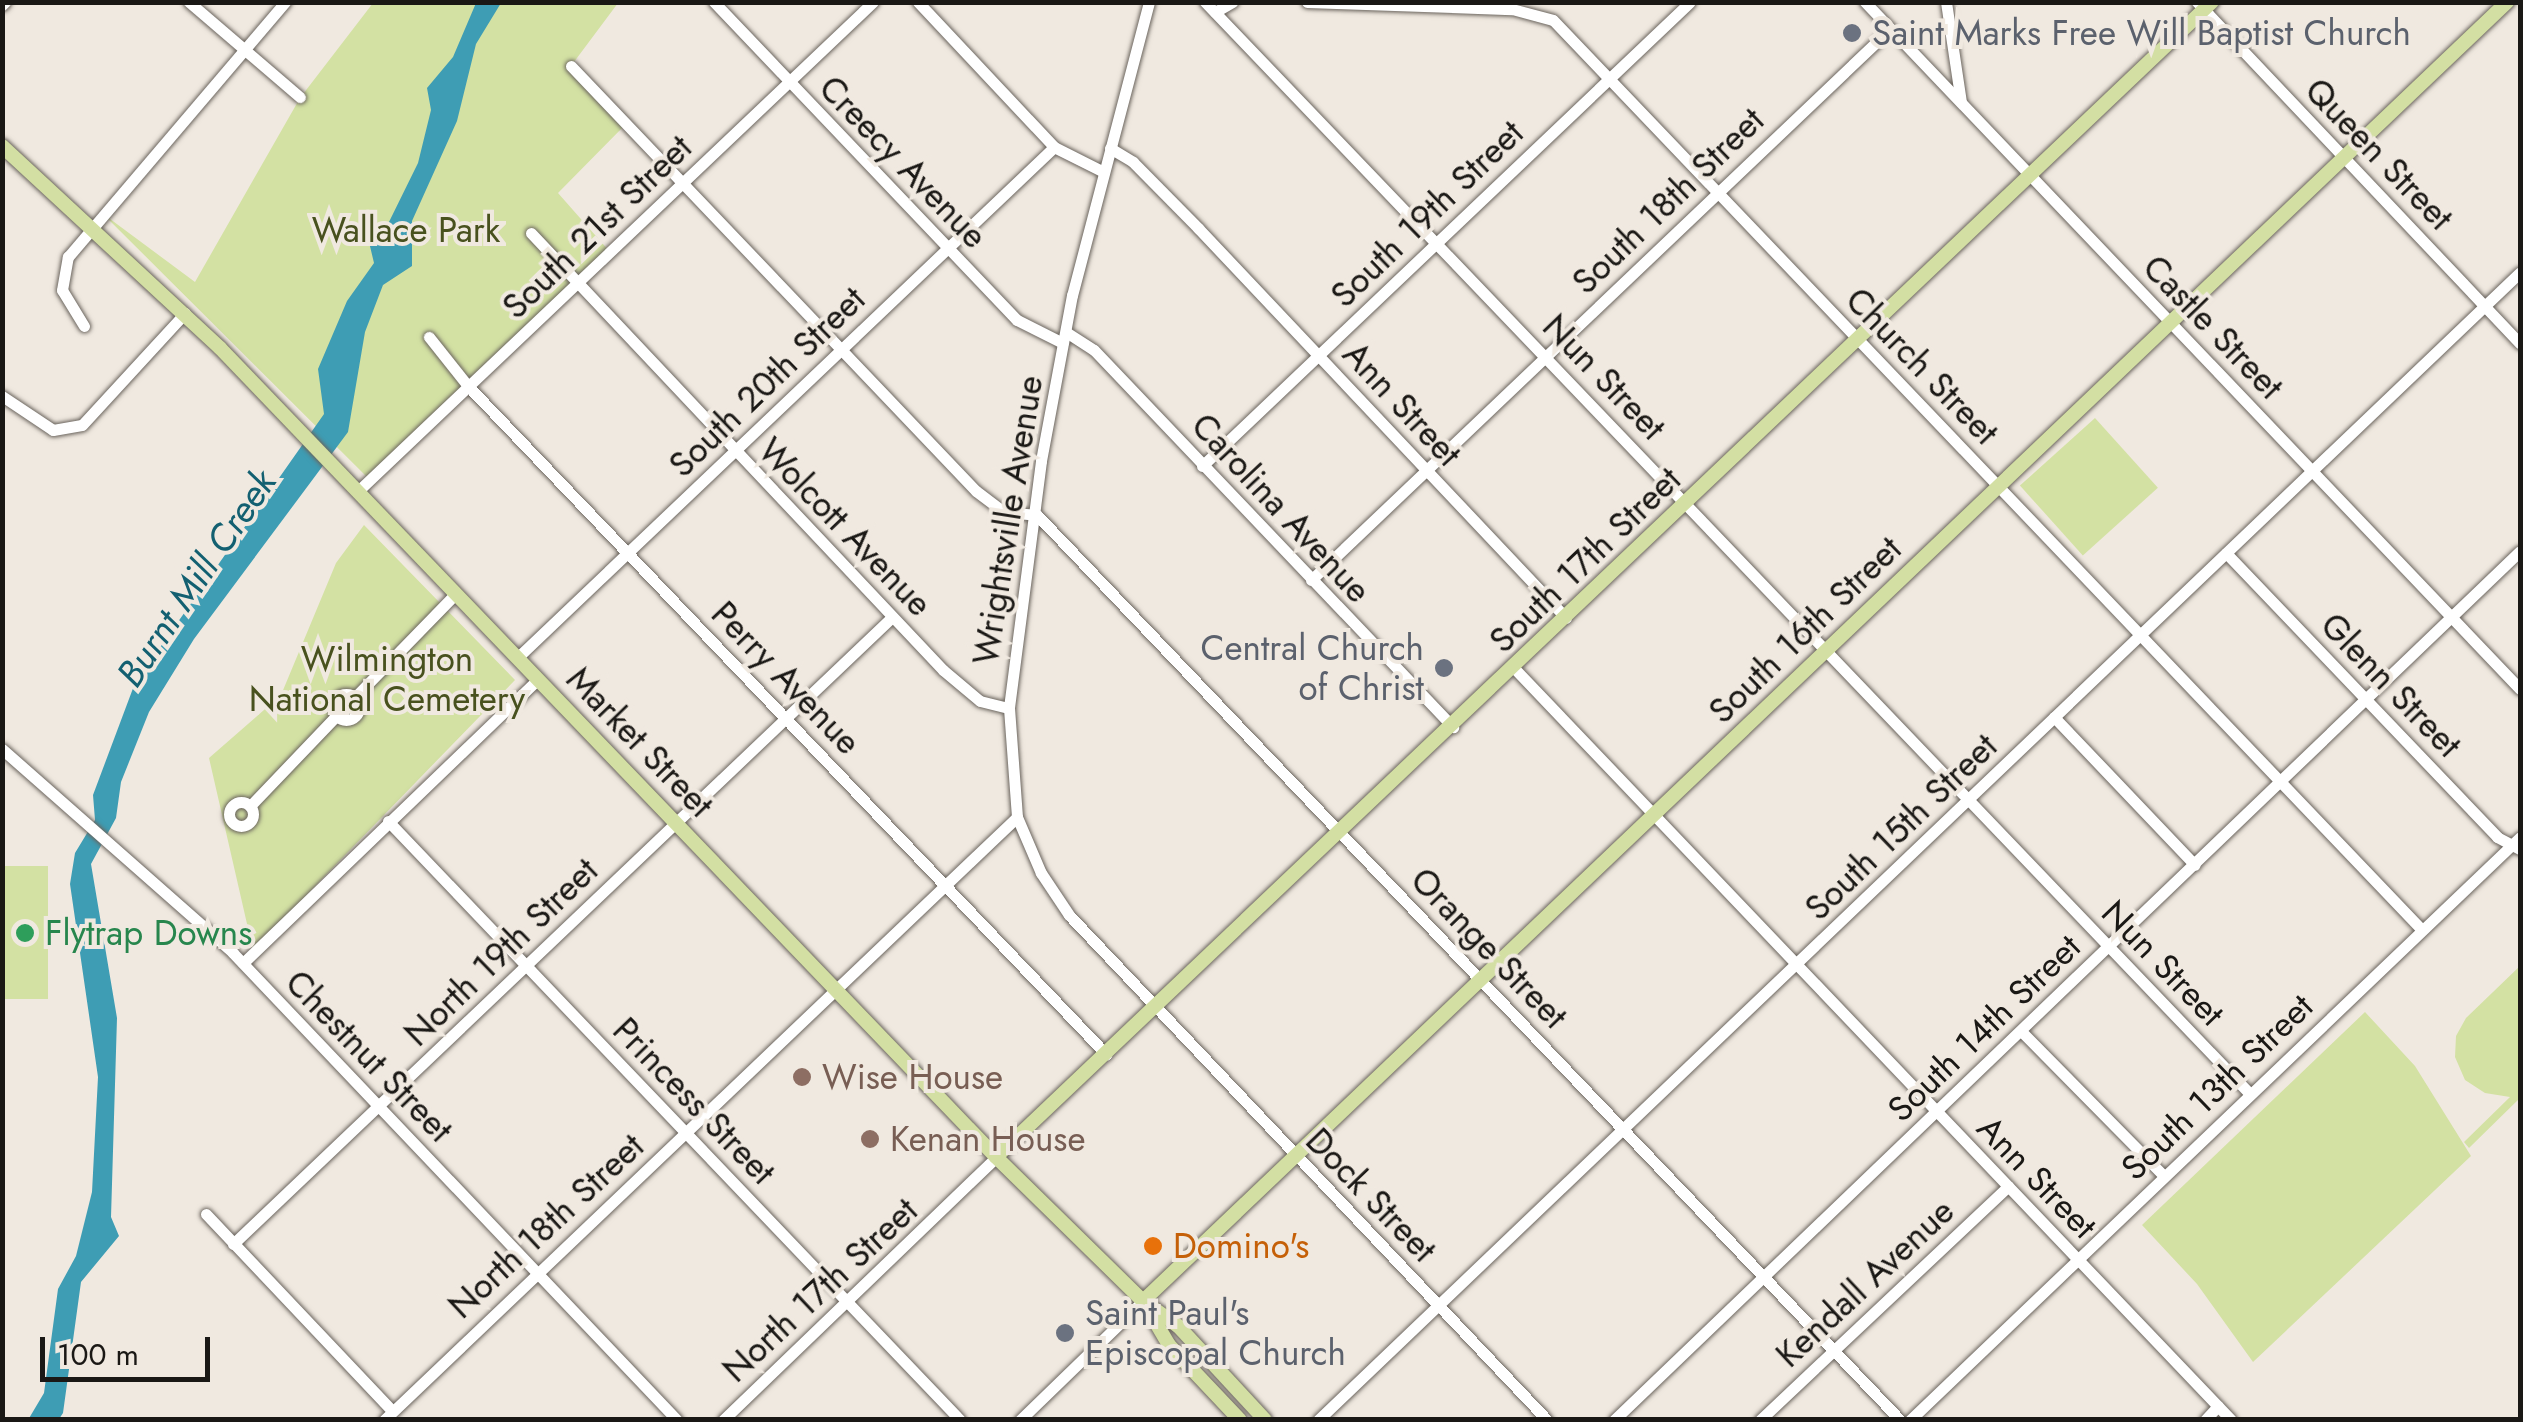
<!DOCTYPE html>
<html>
<head>
<meta charset="utf-8">
<style>
  body { margin:0 }
  #map { position:relative; width:2523px; height:1422px; overflow:hidden; background:#f0e9e0; font-family:Jost,sans-serif }
  div>[style] { position:absolute }
  .green>* { inset:0; background:#d3e1a3; transform-origin:0 0 }
  .water>* { inset:0; background:#3e9db4 }
  .roads { filter:drop-shadow(0 0 2px #6a645d) drop-shadow(0 0 2px #6a645d) }
  .minor>* { height:11px; margin:-5.5px; padding:0 5.5px; transform-origin:5.5px; border-radius:5.5px; background:#fff }
  .minor>.ring { margin:-5.5px; padding:0; box-sizing:content-box; background:none; border:11px solid #fff; border-radius:50% }
  .major>* { height:14px; margin:-7px; padding:0 7px; transform-origin:7px; border-radius:7px; background:#d3dfa3 }
  .dots>* { width:28px; height:28px; translate:-50% -50%; box-sizing:border-box; border:5px solid #f0e9e0; border-radius:50% }
  span { translate:-50% -50%; white-space:nowrap; text-align:center; line-height:1.15; -webkit-text-stroke:8px #f0e9e0; paint-order:stroke }
  .worship-label { font-size:35px; color:#5b616d }
  .left { translate:0 -50%; text-align:left }
  .right { translate:-100% -50%; text-align:right }
  .street-label { font-size:35px; color:#1a1815 }
  .park-label { font-size:35px; color:#48511e }
  .leisure-label { font-size:35px; color:#27864d }
  .education-label { font-size:35px; color:#785e54 }
  .food-label { font-size:35px; color:#c56008 }
  .water-label { font-size:38px; color:#136071; font-style:italic }
  .frame { position:absolute; inset:0; border:5px solid #1a1815; pointer-events:none }
  .scale { position:absolute; left:40px; top:1337px; width:170px; height:45px; box-sizing:border-box; border:5px solid #1a1815; border-top:0; padding-left:12px; font-size:30px; line-height:35px; white-space:nowrap; color:#1a1815; -webkit-text-stroke:8px #f0e9e0; paint-order:stroke }
</style>
</head>
<body>
<div id="map">
  <div class="green">
    <div style="clip-path:polygon(373px 3px,618px 3px,571px 66px,626px 124px,558px 193px,610px 252px,370px 480px,102px 213px,195px 282px,300px 98px)"></div>
    <div style="left:2095px;top:418px;width:94px;height:101px;rotate:48deg"></div>
    <div style="clip-path:polygon(364px 525px,515px 680px,253px 950px,209px 758px,281px 695px,336px 563px)"></div>
    <div style="left:3px;top:866px;width:45px;height:133px"></div>
    <div style="clip-path:polygon(2520px 966px,2520px 1098px,2469px 1148px,2464px 1142px,2510px 1097px,2485px 1093px,2465px 1080px,2455px 1057px,2456px 1036px,2466px 1018px)"></div>
    <div style="clip-path:polygon(2365px 1012px,2415px 1066px,2471px 1156px,2253px 1362px,2197px 1284px,2142px 1225px)"></div>
  </div>
  <div class="water">
    <div style="clip-path:polygon(476px 3px,501px 3px,476px 44px,457px 121px,412px 221px,412px 266px,383px 285px,365px 332px,348px 432px,194px 639px,149px 712px,121px 782px,116px 818px,91px 864px,117px 1018px,111px 1217px,119px 1236px,81px 1282px,63px 1413px,59px 1419px,28px 1420px,44px 1393px,58px 1289px,76px 1256px,92px 1192px,98px 1077px,70px 884px,75px 853px,95px 820px,93px 795px,135px 683px,324px 414px,318px 369px,347px 301px,374px 263px,369px 242px,387px 226px,418px 163px,431px 110px,427px 88px,453px 57px)"></div>
  </div>
  <div class="roads">
    <div class="minor">
      <div style="left:189px;top:2px;width:146px;rotate:40.6deg"></div>
      <div style="left:714px;top:2px;width:439px;rotate:46.4deg"></div>
      <div style="left:1017px;top:320px;width:51px;rotate:26.6deg"></div>
      <div style="left:918px;top:2px;width:199px;rotate:46.8deg"></div>
      <div style="left:1054px;top:147px;width:56px;rotate:26.6deg"></div>
      <div style="left:1149px;top:2px;width:303px;rotate:104.7deg"></div>
      <div style="left:1072px;top:295px;width:169px;rotate:100.6deg"></div>
      <div style="left:1041px;top:461px;width:249px;rotate:97.4deg"></div>
      <div style="left:1009px;top:708px;width:109px;rotate:85.8deg"></div>
      <div style="left:1017px;top:817px;width:61px;rotate:66.8deg"></div>
      <div style="left:1041px;top:873px;width:50px;rotate:56.3deg"></div>
      <div style="left:1069px;top:915px;width:695px;rotate:46.57deg"></div>
      <div style="left:1205px;top:2px;width:1511px;rotate:46.26deg"></div>
      <div style="left:1307px;top:2px;width:205px;rotate:2deg"></div>
      <div style="left:1512px;top:9px;width:42px;rotate:15deg"></div>
      <div style="left:1553px;top:20px;width:1258px;rotate:46.32deg"></div>
      <div style="left:1865px;top:2px;width:949px;rotate:46.37deg"></div>
      <div style="left:1946px;top:2px;width:101px;rotate:81.5deg"></div>
      <div style="left:2197px;top:2px;width:470px;rotate:46.6deg"></div>
      <div style="left:2px;top:5px;width:4px;rotate:-45deg"></div>
      <div style="left:1215px;top:12px;width:20px;rotate:-30deg"></div>
      <div style="left:571px;top:66px;width:587px;rotate:46.38deg"></div>
      <div style="left:976px;top:491px;width:35px;rotate:37deg"></div>
      <div style="left:1004px;top:512px;width:33px;rotate:5deg"></div>
      <div style="left:1037px;top:515px;width:1251px;rotate:46.36deg"></div>
      <div style="left:1110px;top:148px;width:27px;rotate:31deg"></div>
      <div style="left:1133px;top:162px;width:93px;rotate:45.4deg"></div>
      <div style="left:1198px;top:228px;width:536px;rotate:46.66deg"></div>
      <div style="left:531px;top:233px;width:601px;rotate:46.69deg"></div>
      <div style="left:943px;top:670px;width:48px;rotate:40deg"></div>
      <div style="left:980px;top:701px;width:30px;rotate:14deg"></div>
      <div style="left:84px;top:326px;width:42px;rotate:-121.4deg"></div>
      <div style="left:62px;top:290px;width:34px;rotate:-80deg"></div>
      <div style="left:68px;top:257px;width:335px;rotate:-49.6deg"></div>
      <div style="left:1066px;top:332px;width:33px;rotate:33deg"></div>
      <div style="left:1094px;top:350px;width:521px;rotate:46.4deg"></div>
      <div style="left:429px;top:337px;width:63px;rotate:51.5deg"></div>
      <div style="left:468px;top:386px;width:924px;rotate:46.32deg"></div>
      <div style="left:2px;top:396px;width:61px;rotate:33.7deg"></div>
      <div style="left:53px;top:430px;width:29px;rotate:-10deg"></div>
      <div style="left:82px;top:425px;width:152px;rotate:-47.4deg"></div>
      <div style="left:1202px;top:466px;width:673px;rotate:-43.56deg"></div>
      <div style="left:358px;top:491px;width:710px;rotate:-43.52deg"></div>
      <div style="left:2226px;top:553px;width:393px;rotate:46.3deg"></div>
      <div style="left:2497px;top:837px;width:26px;rotate:28deg"></div>
      <div style="left:1311px;top:580px;width:799px;rotate:-43.58deg"></div>
      <div style="left:517px;top:658px;width:741px;rotate:-43.58deg"></div>
      <div style="left:1514px;top:668px;width:1039px;rotate:46.36deg"></div>
      <div class="ring" style="left:333px;top:694px;width:15px;height:15px"></div>
      <div style="left:355px;top:697px;width:145px;rotate:-45.8deg"></div>
      <div style="left:2054px;top:717px;width:204px;rotate:46.4deg"></div>
      <div style="left:2px;top:749px;width:308px;rotate:41.4deg"></div>
      <div style="left:233px;top:953px;width:644px;rotate:46.45deg"></div>
      <div class="ring" style="left:229px;top:802px;width:13px;height:13px"></div>
      <div style="left:250px;top:806px;width:124px;rotate:-46.3deg"></div>
      <div style="left:388px;top:821px;width:828px;rotate:46.32deg"></div>
      <div style="left:243px;top:963px;width:409px;rotate:-43.9deg"></div>
      <div style="left:2021px;top:1031px;width:204px;rotate:45.4deg"></div>
      <div style="left:206px;top:1214px;width:271px;rotate:46.6deg"></div>
      <div style="left:233px;top:1244px;width:910px;rotate:-43.57deg"></div>
      <div style="left:384px;top:1420px;width:874px;rotate:-43.61deg"></div>
      <div style="left:723px;top:1420px;width:379px;rotate:-43.9deg"></div>
      <div style="left:1020px;top:1420px;width:171px;rotate:-44.1deg"></div>
      <div style="left:1318px;top:1420px;width:1662px;rotate:-43.68deg"></div>
      <div style="left:1614px;top:1420px;width:1255px;rotate:-43.81deg"></div>
      <div style="left:1760px;top:1420px;width:341px;rotate:-43.3deg"></div>
      <div style="left:1910px;top:1420px;width:844px;rotate:-43.7deg"></div>
      <div style="left:2205px;top:1420px;width:19px;rotate:-47deg"></div>
    </div>
    <div class="major">
      <div style="left:2px;top:146px;width:297px;rotate:42.8deg"></div>
      <div style="left:220px;top:348px;width:1121px;rotate:46.19deg"></div>
      <div style="left:996px;top:1157px;width:206px;rotate:44.4deg"></div>
      <div style="left:1143px;top:1301px;width:43px;rotate:35.5deg"></div>
      <div style="left:1178px;top:1326px;width:128px;rotate:47.2deg"></div>
      <div style="left:996px;top:1157px;width:1677px;rotate:-43.53deg"></div>
      <div style="left:1143px;top:1301px;width:1884px;rotate:-43.6deg"></div>
      <div style="left:1146px;top:1306px;width:45px;rotate:59.5deg"></div>
      <div style="left:1169px;top:1345px;width:103px;rotate:46.6deg"></div>
    </div>
  </div>
  <div class="dots">
    <div style="left:1852px;top:33px;background:#6b7280"></div>
    <div style="left:1444px;top:668px;background:#6b7280"></div>
    <div style="left:25px;top:933px;background:#2e9e5b"></div>
    <div style="left:802px;top:1077px;background:#8d6e63"></div>
    <div style="left:870px;top:1139px;background:#8d6e63"></div>
    <div style="left:1153px;top:1246px;background:#e8710a"></div>
    <div style="left:1065px;top:1333px;background:#6b7280"></div>
  </div>
  <div class="worship-label">
    <span class="left" style="left:1872px;top:33px">Saint Marks Free Will Baptist Church</span>
    <span class="right" style="left:1424px;top:668px">Central Church<br>of Christ</span>
    <span class="left" style="left:1085px;top:1333px">Saint Paul's<br>Episcopal Church</span>
  </div>
  <div class="street-label">
    <span style="left:2379px;top:154px;rotate:46deg">Queen Street</span>
    <span style="left:903px;top:162px;rotate:46deg">Creecy Avenue</span>
    <span style="left:1668px;top:201px;rotate:-44deg">South 18th Street</span>
    <span style="left:1427px;top:214px;rotate:-44deg">South 19th Street</span>
    <span style="left:597px;top:227px;rotate:-44deg">South 21st Street</span>
    <span style="left:2213px;top:327px;rotate:46deg">Castle Street</span>
    <span style="left:1922px;top:366px;rotate:46deg">Church Street</span>
    <span style="left:1604px;top:377px;rotate:46deg">Nun Street</span>
    <span style="left:767px;top:382px;rotate:-44deg">South 20th Street</span>
    <span style="left:1402px;top:404px;rotate:47deg">Ann Street</span>
    <span style="left:1281px;top:508px;rotate:47deg">Carolina Avenue</span>
    <span style="left:1008px;top:520px;rotate:-81deg">Wrightsville Avenue</span>
    <span style="left:845px;top:527px;rotate:46deg">Wolcott Avenue</span>
    <span style="left:1585px;top:560px;rotate:-44deg">South 17th Street</span>
    <span style="left:1805px;top:630px;rotate:-44deg">South 16th Street</span>
    <span style="left:786px;top:678px;rotate:46deg">Perry Avenue</span>
    <span style="left:2391px;top:685px;rotate:46deg">Glenn Street</span>
    <span style="left:640px;top:742px;rotate:46deg">Market Street</span>
    <span style="left:1901px;top:827px;rotate:-44deg">South 15th Street</span>
    <span style="left:1489px;top:948px;rotate:46deg">Orange Street</span>
    <span style="left:501px;top:952px;rotate:-44deg">North 19th Street</span>
    <span style="left:2163px;top:963px;rotate:46deg">Nun Street</span>
    <span style="left:1984px;top:1028px;rotate:-44deg">South 14th Street</span>
    <span style="left:369px;top:1056px;rotate:46deg">Chestnut Street</span>
    <span style="left:2217px;top:1087px;rotate:-44deg">South 13th Street</span>
    <span style="left:694px;top:1101px;rotate:46deg">Princess Street</span>
    <span style="left:2037px;top:1177px;rotate:46deg">Ann Street</span>
    <span style="left:1371px;top:1195px;rotate:46deg">Dock Street</span>
    <span style="left:546px;top:1226px;rotate:-43deg">North 18th Street</span>
    <span style="left:1865px;top:1283px;rotate:-43deg">Kendall Avenue</span>
    <span style="left:820px;top:1290px;rotate:-43deg">North 17th Street</span>
  </div>
  <div class="park-label">
    <span style="left:406px;top:230px">Wallace Park</span>
    <span style="left:387px;top:679px">Wilmington<br>National Cemetery</span>
  </div>
  <div class="leisure-label">
    <span class="left" style="left:45px;top:933px">Flytrap Downs</span>
  </div>
  <div class="education-label">
    <span class="left" style="left:822px;top:1077px">Wise House</span>
    <span class="left" style="left:890px;top:1139px">Kenan House</span>
  </div>
  <div class="food-label">
    <span class="left" style="left:1173px;top:1246px">Domino's</span>
  </div>
  <div class="water-label">
    <span style="left:196px;top:578px;rotate:-56deg">Burnt Mill Creek</span>
  </div>
  <div class="frame"></div>
  <div class="scale">100 m</div>
</div>
</body>
</html>
